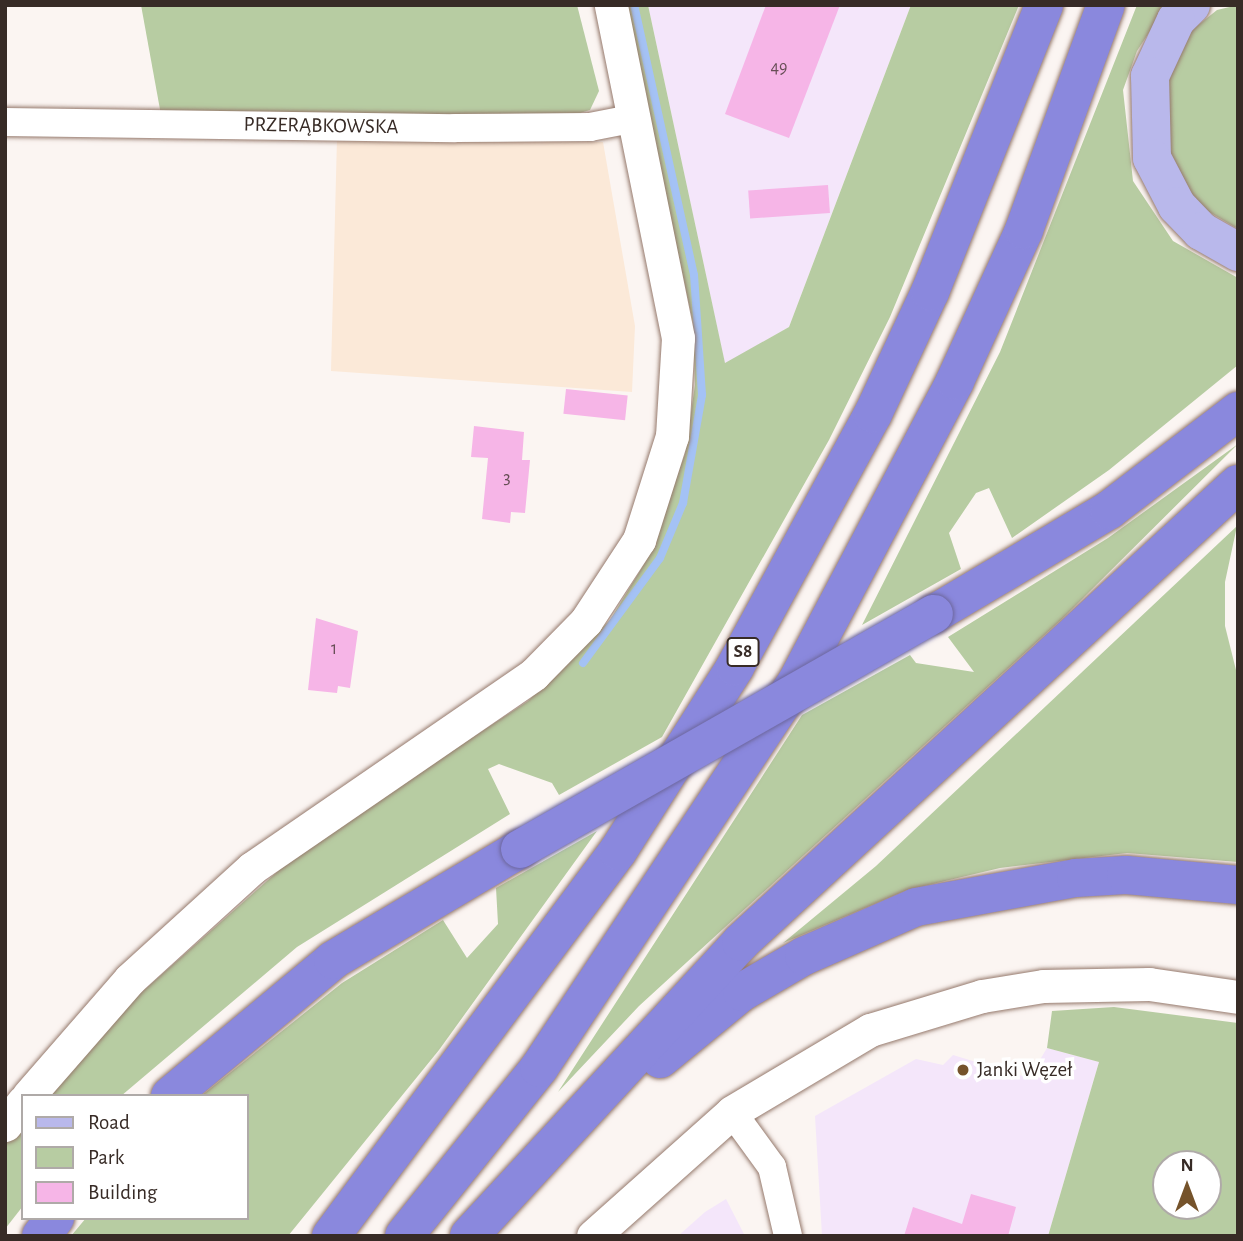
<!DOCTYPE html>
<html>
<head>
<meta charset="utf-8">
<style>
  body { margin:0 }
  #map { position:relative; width:1243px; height:1241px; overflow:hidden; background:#fbf5f2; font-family:"Alegreya Sans",sans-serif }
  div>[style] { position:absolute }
  .commercial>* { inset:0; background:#fbe9d8 }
  .industrial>* { inset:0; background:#f4e6fa }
  .green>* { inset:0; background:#b7cca2 }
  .stream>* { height:8px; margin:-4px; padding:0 4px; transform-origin:4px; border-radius:4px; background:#a4c2f5 }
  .building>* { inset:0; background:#f6b5e7; transform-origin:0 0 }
  .roads { filter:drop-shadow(0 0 2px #95796c) drop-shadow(0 0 2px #95796c) }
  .minor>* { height:28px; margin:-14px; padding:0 14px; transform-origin:14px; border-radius:14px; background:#fff }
  .tertiary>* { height:33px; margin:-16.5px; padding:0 16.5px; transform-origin:16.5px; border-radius:16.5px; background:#fff }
  .primary>* { height:38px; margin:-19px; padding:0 19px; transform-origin:19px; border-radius:19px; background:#b9b8eb }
  .motorway>* { height:38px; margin:-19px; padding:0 19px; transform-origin:19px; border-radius:19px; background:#8a88dd }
  .bridges { filter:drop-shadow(0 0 2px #6d679d) drop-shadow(0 0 2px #6d679d) }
  .motorway-bridge>* { height:38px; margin:-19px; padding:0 19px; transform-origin:19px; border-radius:19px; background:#8a88dd }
  .dots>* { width:19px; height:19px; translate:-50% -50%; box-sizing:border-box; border:4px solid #fff; border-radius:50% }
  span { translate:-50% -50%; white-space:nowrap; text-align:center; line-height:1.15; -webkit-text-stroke:7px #fff; paint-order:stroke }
  .number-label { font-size:18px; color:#674e56 }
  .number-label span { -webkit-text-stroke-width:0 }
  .shield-label span { padding:2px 5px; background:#fff; border:2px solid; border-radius:5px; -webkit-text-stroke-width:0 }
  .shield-label { font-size:19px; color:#372b26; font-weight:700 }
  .street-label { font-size:21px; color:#372b26 }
  .poi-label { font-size:21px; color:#372b26 }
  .left { translate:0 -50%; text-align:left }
  .frame { position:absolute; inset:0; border:7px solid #372b26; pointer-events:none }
  .legend { position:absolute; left:21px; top:1094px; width:228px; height:126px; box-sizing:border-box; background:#fff; border:2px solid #afaaa8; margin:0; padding:9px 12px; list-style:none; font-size:21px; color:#372b26 }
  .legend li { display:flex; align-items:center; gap:14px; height:35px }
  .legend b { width:35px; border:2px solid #afaaa8 }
  .north { position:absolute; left:1152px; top:1150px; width:70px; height:70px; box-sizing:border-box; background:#fff; border:2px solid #afaaa8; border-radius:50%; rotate:0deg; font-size:19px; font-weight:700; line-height:28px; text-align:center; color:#372b26 }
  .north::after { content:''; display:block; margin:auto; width:24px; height:32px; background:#75532b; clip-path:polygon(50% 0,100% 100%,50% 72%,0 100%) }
</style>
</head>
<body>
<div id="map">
  <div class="commercial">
    <div style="clip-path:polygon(337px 138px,603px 142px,635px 326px,632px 392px,331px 371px)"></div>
  </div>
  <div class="industrial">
    <div style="clip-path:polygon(648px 5px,911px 5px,789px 327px,725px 364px)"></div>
    <div style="clip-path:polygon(1047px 1048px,1099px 1062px,1048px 1236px,822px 1236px,815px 1116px,916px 1059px,943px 1065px,953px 1055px,1029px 1078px)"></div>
    <div style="clip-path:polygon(726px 1199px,745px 1236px,678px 1236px,705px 1212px)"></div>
  </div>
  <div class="green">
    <div style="clip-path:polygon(141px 5px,577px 5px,599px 91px,590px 110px,573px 115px,161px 115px)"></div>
    <div style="clip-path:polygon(625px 5px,648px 5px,725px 363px,789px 327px,911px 5px,1019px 5px,890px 317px,829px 440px,662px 737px,559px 795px,552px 783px,499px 764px,488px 769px,510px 814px,297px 947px,121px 1096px,44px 1096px,116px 1015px,304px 848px,528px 701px,610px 620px,646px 561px,685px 454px,695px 385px,693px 323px)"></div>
    <div style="clip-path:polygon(1137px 5px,1167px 5px,1137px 51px,1123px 90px,1133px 181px,1173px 241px,1238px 278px,1238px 365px,1109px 470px,1012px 538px,989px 488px,976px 493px,949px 533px,961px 569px,862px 625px,1000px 352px)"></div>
    <div style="clip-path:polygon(1238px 5px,1238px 229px,1199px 206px,1164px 147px,1163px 88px,1192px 30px,1217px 10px)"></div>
    <div style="clip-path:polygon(1238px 444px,1063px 618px,639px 1006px,558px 1092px,802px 715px,910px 655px,916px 663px,974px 672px,948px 637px,1108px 538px)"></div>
    <div style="clip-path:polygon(1237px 526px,1225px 582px,1225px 626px,1238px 678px,1238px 862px,1127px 853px,1000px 868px,907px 890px,783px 943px,876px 866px)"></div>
    <div style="clip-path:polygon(597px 831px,439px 1050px,288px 1236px,71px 1236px,86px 1218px,247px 1218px,247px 1096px,201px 1096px,342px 983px,443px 920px,467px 958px,498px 924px,496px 888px)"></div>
    <div style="clip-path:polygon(evenodd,1114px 1007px,1238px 1023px,1238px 1236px,1048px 1236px,1099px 1062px,1047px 1048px,1052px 1011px,1114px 1007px,1166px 1164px,1208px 1164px,1208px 1206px,1166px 1206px,1166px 1164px)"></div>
    <div style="clip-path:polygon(23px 1123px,23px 1206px,5px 1229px,5px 1145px)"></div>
  </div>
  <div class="stream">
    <div style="left:583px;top:663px;width:130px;rotate:-53.7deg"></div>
    <div style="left:660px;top:558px;width:60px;rotate:-67.3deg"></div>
    <div style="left:683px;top:503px;width:110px;rotate:-80deg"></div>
    <div style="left:702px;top:395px;width:120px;rotate:-93.8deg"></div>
    <div style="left:694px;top:275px;width:277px;rotate:-102.5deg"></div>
  </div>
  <div class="building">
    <div style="clip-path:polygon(766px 5px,840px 5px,789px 138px,725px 114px)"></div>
    <div style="left:828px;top:185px;width:28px;height:80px;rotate:86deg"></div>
    <div style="left:566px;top:389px;width:62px;height:25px;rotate:6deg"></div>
    <div style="clip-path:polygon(474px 426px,524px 432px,522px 460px,530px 460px,525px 513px,511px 512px,510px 523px,482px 519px,488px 458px,471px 457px)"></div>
    <div style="clip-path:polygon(316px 618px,358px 631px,350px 688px,338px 686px,337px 693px,308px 690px)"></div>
    <div style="clip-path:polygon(971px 1194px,1016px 1207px,1008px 1236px,904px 1236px,913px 1207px,962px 1224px)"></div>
  </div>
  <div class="roads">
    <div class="minor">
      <div style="left:5px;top:122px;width:450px;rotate:0.8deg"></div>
      <div style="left:455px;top:128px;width:135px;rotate:-0.4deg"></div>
      <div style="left:590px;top:127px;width:47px;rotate:-11.1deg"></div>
      <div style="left:732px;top:1112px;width:68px;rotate:54deg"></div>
      <div style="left:772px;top:1167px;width:71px;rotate:76.9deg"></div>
    </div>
    <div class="tertiary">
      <div style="left:28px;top:1096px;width:155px;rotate:-48.9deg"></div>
      <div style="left:130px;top:979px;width:165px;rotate:-42.3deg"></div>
      <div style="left:252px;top:868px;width:342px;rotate:-34.5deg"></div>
      <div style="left:534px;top:674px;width:74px;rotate:-45.5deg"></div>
      <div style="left:586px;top:621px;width:97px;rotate:-56.8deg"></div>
      <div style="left:639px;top:540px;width:109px;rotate:-72.4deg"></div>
      <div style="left:672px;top:436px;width:98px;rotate:-86.5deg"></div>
      <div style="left:678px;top:338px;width:340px;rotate:-101.4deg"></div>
      <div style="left:5px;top:1125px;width:29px;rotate:-52deg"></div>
      <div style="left:593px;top:1236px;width:186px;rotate:-41.7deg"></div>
      <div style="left:732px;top:1112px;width:161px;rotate:-30.7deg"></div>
      <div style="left:870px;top:1030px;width:117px;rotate:-16.9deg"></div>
      <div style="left:982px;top:996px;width:62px;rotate:-9.3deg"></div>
      <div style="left:1043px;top:986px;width:106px;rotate:-1.1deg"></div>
      <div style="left:1149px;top:984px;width:90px;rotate:8.3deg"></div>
    </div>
    <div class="primary">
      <div style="left:1191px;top:5px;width:21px;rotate:135deg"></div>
      <div style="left:1176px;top:20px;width:62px;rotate:114.9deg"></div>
      <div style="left:1150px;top:76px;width:82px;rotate:88.6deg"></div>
      <div style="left:1152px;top:158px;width:54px;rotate:62.5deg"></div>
      <div style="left:1177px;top:206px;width:35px;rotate:46deg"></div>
      <div style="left:1201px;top:231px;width:43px;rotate:29.6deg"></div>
    </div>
    <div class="motorway">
      <div style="left:934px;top:614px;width:204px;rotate:-30.7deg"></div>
      <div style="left:1109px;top:510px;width:163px;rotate:-37.5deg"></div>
      <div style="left:660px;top:1059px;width:106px;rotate:-39.3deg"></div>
      <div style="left:742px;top:992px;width:72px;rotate:-30.1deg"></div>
      <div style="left:804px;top:956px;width:122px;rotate:-23.6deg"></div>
      <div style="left:916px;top:907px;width:163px;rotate:-10.3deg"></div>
      <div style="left:1076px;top:878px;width:50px;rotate:-3.4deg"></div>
      <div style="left:1126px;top:875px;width:112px;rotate:5.1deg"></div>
      <div style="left:170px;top:1096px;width:212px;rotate:-39.8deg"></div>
      <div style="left:333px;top:960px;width:217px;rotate:-30.7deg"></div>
      <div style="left:41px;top:1236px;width:23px;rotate:-52deg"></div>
      <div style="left:331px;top:1236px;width:480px;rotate:-53.3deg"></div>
      <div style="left:618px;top:851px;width:218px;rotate:-57.5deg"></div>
      <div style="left:735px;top:667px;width:288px;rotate:-61.4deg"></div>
      <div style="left:873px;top:414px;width:135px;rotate:-65deg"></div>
      <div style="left:930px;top:292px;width:309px;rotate:-68.3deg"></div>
      <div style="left:404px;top:1236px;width:216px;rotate:-51.2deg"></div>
      <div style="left:539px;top:1068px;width:463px;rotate:-56.3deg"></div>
      <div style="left:796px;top:683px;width:341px;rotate:-62.2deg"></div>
      <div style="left:955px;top:381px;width:166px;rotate:-65.4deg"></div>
      <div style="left:1024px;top:230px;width:239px;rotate:-70deg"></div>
      <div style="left:469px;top:1236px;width:401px;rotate:-47.2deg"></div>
      <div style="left:741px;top:942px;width:676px;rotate:-42.66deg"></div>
    </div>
  </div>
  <div class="bridges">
    <div class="motorway-bridge">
      <div style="left:520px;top:849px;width:476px;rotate:-29.6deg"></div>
    </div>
  </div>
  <div class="dots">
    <div style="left:963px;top:1070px;background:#75532b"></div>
  </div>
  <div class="number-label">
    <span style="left:779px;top:68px">49</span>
    <span style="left:507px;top:478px">3</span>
    <span style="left:334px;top:649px">1</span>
  </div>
  <div class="shield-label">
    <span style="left:743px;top:652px">S8</span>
  </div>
  <div class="street-label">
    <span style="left:321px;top:126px;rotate:1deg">PRZERĄBKOWSKA</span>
  </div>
  <div class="poi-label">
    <span class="left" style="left:977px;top:1070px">Janki Węzeł</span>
  </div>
  <div class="frame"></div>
  <ul class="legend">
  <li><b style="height:9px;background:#b9b8eb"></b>Road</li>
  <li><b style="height:19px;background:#b7cca2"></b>Park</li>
  <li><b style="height:19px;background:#f6b5e7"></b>Building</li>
  </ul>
  <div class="north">N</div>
</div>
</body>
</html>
